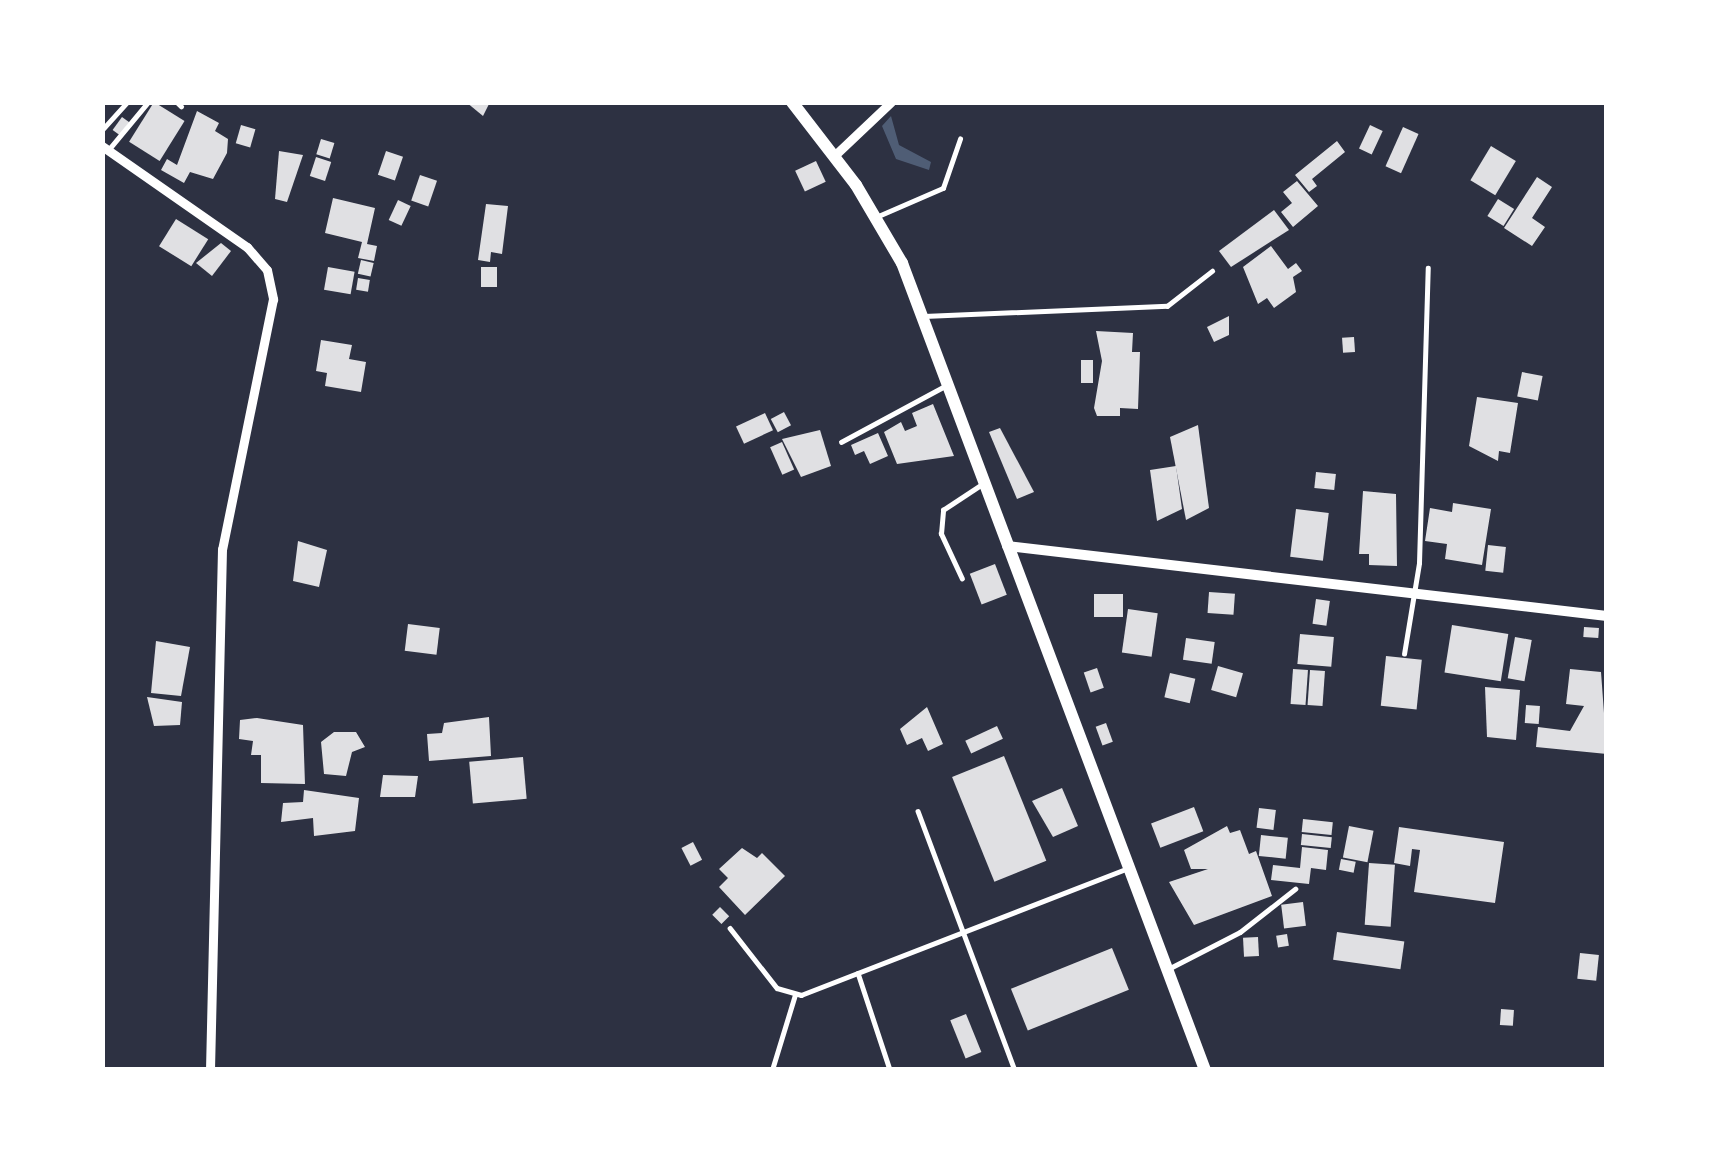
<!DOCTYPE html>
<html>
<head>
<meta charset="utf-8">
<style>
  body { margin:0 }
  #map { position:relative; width:1709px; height:1172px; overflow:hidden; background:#2d3142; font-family:"Roboto Condensed",sans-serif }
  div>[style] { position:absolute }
  .water>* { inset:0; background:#4f5d75 }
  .building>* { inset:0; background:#e0e0e3; transform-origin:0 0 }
  .service>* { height:4.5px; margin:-2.25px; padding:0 2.25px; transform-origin:2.25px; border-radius:2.25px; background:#fff }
  .minor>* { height:9px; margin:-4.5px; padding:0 4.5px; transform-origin:4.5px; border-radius:4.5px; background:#fff }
  .tertiary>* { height:10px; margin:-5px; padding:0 5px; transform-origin:5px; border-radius:5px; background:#fff }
  .secondary>* { height:12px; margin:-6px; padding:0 6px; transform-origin:6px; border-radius:6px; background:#fff }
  span { translate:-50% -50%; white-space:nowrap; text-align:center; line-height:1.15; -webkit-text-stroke:9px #fff; paint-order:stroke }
  .frame { position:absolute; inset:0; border:105px solid #fff; pointer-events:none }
</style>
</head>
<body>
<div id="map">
  <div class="water">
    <div style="clip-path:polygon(891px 116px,899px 145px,931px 162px,929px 170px,896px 159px,882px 126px)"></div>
  </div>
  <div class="building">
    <div style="left:154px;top:102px;width:36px;height:47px;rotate:32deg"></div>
    <div style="clip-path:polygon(466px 102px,490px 102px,483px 116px)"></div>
    <div style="clip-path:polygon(197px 111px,219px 123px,215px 131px,228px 139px,227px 153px,213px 179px,190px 172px,184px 183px,161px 170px,167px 159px,177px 165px)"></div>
    <div style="left:122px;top:117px;width:9px;height:16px;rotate:36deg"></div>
    <div style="left:241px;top:125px;width:15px;height:19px;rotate:16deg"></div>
    <div style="left:1370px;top:125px;width:14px;height:26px;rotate:25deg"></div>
    <div style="left:1403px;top:127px;width:17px;height:43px;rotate:24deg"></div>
    <div style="left:321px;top:139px;width:14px;height:16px;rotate:17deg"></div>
    <div style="clip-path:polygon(1337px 141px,1345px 152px,1312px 179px,1317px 186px,1309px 192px,1295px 175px)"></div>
    <div style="left:1491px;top:146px;width:29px;height:40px;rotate:31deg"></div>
    <div style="clip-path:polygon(279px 151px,303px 155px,287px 202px,275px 199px)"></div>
    <div style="left:386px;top:151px;width:18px;height:25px;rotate:19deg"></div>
    <div style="left:316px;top:157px;width:16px;height:20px;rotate:18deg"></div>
    <div style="left:816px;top:161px;width:23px;height:23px;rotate:65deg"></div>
    <div style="left:420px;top:175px;width:18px;height:27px;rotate:19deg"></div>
    <div style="clip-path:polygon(1537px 177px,1552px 187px,1532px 218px,1545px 227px,1532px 246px,1504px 228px)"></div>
    <div style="clip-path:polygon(1297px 181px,1318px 206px,1293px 227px,1281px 212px,1292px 203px,1283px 192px)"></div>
    <div style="clip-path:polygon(333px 198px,375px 208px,367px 244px,377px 246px,374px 261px,358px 258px,362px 242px,325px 233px)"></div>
    <div style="left:1498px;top:199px;width:19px;height:20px;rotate:32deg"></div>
    <div style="left:398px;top:200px;width:14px;height:22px;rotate:25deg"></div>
    <div style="clip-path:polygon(486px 204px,508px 206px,502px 254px,491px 252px,490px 262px,478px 260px)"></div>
    <div style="clip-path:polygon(1274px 210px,1289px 230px,1231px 267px,1219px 251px)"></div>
    <div style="left:176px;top:219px;width:38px;height:32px;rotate:32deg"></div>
    <div style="clip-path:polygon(221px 243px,231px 251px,212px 276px,196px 263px)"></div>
    <div style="clip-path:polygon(1271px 246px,1288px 269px,1296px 263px,1302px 271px,1293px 277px,1296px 292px,1274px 308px,1267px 298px,1258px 304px,1243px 267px)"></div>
    <div style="left:361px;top:260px;width:13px;height:14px;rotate:13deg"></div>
    <div style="left:328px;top:267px;width:27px;height:23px;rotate:10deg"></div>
    <div style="left:481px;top:267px;width:16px;height:20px"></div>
    <div style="left:358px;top:278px;width:12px;height:12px;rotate:9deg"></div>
    <div style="clip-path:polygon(1229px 316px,1229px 335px,1214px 342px,1207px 327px)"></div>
    <div style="clip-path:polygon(1096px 331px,1133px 333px,1132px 352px,1140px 352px,1138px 409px,1120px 408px,1120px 416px,1097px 416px,1094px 408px,1102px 361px)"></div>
    <div style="left:1354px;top:337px;width:15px;height:12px;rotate:86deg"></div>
    <div style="clip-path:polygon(321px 340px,352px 345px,349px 359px,366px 362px,361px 392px,325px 386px,327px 373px,316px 371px)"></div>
    <div style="left:1081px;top:360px;width:12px;height:23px"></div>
    <div style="left:1522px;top:372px;width:21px;height:25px;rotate:11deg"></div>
    <div style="clip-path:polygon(1477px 397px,1518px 403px,1510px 453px,1499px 451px,1498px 461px,1469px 446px)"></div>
    <div style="clip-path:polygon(933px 404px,954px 456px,897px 464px,884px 432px,901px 422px,905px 431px,917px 426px,912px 413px)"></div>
    <div style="left:784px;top:412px;width:15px;height:15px;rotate:62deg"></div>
    <div style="left:765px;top:413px;width:19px;height:32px;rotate:65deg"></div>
    <div style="clip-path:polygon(1198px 425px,1209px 508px,1186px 520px,1170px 437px)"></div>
    <div style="clip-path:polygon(1000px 428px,1034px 492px,1017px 499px,989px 432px)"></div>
    <div style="clip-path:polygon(820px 430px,831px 466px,801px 477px,782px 439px)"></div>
    <div style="clip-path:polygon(878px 433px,888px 456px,870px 464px,864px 451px,855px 455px,851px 445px)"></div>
    <div style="left:782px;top:442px;width:30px;height:13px;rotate:66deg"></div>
    <div style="clip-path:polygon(1176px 466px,1182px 509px,1157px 521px,1150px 470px)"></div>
    <div style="left:1316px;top:472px;width:20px;height:16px;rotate:6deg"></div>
    <div style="clip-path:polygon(1363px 491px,1396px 494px,1397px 566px,1369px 565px,1369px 554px,1359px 554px)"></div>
    <div style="clip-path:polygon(1453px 503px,1491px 509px,1482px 565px,1445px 559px,1447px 544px,1425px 541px,1430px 508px,1452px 512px)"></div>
    <div style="left:1296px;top:509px;width:33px;height:48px;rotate:7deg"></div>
    <div style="clip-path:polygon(298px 541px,327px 550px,319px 587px,293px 581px)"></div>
    <div style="left:1488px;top:545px;width:18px;height:26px;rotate:6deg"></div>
    <div style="left:995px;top:564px;width:33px;height:27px;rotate:69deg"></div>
    <div style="left:1209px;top:592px;width:26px;height:21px;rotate:4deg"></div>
    <div style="left:1094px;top:594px;width:29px;height:23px"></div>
    <div style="left:1316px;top:599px;width:14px;height:25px;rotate:8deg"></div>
    <div style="left:1128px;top:609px;width:30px;height:44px;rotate:8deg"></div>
    <div style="left:408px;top:624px;width:32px;height:27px;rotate:7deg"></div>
    <div style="left:1452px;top:625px;width:57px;height:48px;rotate:9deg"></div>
    <div style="left:1584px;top:627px;width:15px;height:10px;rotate:4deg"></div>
    <div style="left:1300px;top:634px;width:34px;height:30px;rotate:5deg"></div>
    <div style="left:1515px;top:637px;width:17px;height:42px;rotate:10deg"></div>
    <div style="left:1186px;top:638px;width:29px;height:22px;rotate:8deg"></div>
    <div style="clip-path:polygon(156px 641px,190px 647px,181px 696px,151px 693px)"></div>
    <div style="left:1386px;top:656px;width:36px;height:50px;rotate:6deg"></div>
    <div style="left:1218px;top:666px;width:26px;height:25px;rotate:16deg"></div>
    <div style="left:1097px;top:668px;width:21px;height:14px;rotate:71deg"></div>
    <div style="left:1293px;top:669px;width:15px;height:35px;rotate:4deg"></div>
    <div style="clip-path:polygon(1570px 669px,1601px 672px,1607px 754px,1536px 747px,1538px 727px,1570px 731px,1584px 706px,1566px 704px)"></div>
    <div style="left:1310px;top:670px;width:15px;height:35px;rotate:4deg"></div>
    <div style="left:1170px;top:673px;width:26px;height:25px;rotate:13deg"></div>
    <div style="clip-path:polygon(1485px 687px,1520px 690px,1516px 740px,1487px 737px)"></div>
    <div style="clip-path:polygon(147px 697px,182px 702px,180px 725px,154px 726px)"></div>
    <div style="left:1526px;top:705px;width:14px;height:18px;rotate:4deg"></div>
    <div style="clip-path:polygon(927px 707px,943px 744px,928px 751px,922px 738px,907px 745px,900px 729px)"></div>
    <div style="clip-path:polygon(489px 717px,491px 756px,429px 761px,427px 734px,442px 733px,444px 723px)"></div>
    <div style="clip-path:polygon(257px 718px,303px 725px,305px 784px,261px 783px,261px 755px,251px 755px,253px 741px,239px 739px,240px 720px)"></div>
    <div style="left:1106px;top:723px;width:20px;height:11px;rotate:70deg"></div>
    <div style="left:997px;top:726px;width:14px;height:35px;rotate:65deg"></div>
    <div style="clip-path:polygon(334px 732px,356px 732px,365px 747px,352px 752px,346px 776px,324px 774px,321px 742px)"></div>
    <div style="left:1004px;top:756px;width:113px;height:56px;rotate:68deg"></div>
    <div style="left:523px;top:757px;width:42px;height:54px;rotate:85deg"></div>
    <div style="clip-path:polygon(383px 775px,418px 776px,415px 797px,380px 797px)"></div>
    <div style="clip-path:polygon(1062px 788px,1078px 826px,1053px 837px,1032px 801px)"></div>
    <div style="clip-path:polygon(304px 790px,359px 798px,355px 831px,314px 836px,313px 818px,281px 822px,283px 803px,303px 802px)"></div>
    <div style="left:1194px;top:807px;width:26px;height:46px;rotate:69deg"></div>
    <div style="left:1259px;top:808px;width:17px;height:20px;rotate:7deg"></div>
    <div style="left:1303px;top:819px;width:30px;height:13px;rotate:6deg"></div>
    <div style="clip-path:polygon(1227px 826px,1230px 833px,1240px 830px,1249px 854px,1256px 851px,1272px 896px,1194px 925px,1169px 882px,1208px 869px,1191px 869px,1184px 850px)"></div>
    <div style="left:1349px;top:826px;width:25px;height:32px;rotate:11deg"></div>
    <div style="clip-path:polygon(1399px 827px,1504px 842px,1495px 903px,1414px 892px,1420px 850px,1412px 849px,1410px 866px,1394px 863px)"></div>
    <div style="left:1302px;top:834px;width:30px;height:11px;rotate:6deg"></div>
    <div style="left:1261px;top:835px;width:27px;height:21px;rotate:6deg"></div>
    <div style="left:693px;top:842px;width:20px;height:13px;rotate:63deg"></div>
    <div style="clip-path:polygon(1302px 847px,1328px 850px,1326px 870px,1311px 868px,1309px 884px,1271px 880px,1273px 865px,1300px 868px)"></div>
    <div style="clip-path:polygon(742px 848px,757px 858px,762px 853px,785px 876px,745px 915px,719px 887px,728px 878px,719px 869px)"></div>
    <div style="left:1341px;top:859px;width:15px;height:11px;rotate:11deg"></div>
    <div style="left:1369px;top:863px;width:26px;height:62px;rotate:4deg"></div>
    <div style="left:1303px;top:902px;width:24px;height:22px;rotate:83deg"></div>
    <div style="left:720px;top:907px;width:13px;height:11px;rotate:45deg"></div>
    <div style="left:1337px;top:932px;width:68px;height:28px;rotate:8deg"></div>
    <div style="left:1287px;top:934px;width:12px;height:11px;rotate:81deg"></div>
    <div style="left:1258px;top:937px;width:19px;height:15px;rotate:87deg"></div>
    <div style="left:1112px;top:948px;width:45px;height:109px;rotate:68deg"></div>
    <div style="left:1580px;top:953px;width:19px;height:26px;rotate:6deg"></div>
    <div style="left:1501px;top:1009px;width:13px;height:16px;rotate:4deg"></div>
    <div style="left:966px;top:1014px;width:41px;height:17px;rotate:68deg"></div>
  </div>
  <div class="service">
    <div style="left:177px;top:102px;width:6px;rotate:45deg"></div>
    <div style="left:102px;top:130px;width:38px;rotate:-48deg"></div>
    <div style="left:110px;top:148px;width:60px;rotate:-50.4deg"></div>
    <div style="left:876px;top:217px;width:73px;rotate:-23.4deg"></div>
    <div style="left:943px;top:188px;width:52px;rotate:-70.9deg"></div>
    <div style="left:924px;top:316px;width:243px;rotate:-2.4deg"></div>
    <div style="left:1167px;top:306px;width:57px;rotate:-37.9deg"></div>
    <div style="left:841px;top:442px;width:116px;rotate:-28.3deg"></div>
    <div style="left:962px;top:579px;width:50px;rotate:-115deg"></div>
    <div style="left:941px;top:534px;width:24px;rotate:-85deg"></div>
    <div style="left:943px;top:510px;width:49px;rotate:-33.4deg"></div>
    <div style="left:1404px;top:654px;width:92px;rotate:-80.6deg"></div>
    <div style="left:1419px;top:563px;width:295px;rotate:-88.3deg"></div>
    <div style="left:918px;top:811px;width:277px;rotate:69.5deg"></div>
    <div style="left:730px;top:928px;width:76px;rotate:51.9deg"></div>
    <div style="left:777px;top:988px;width:25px;rotate:16deg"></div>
    <div style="left:801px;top:995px;width:352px;rotate:-21.2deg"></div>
    <div style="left:1172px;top:967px;width:76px;rotate:-27.2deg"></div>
    <div style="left:1240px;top:932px;width:70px;rotate:-38deg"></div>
    <div style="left:858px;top:973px;width:102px;rotate:71.7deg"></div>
    <div style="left:772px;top:1070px;width:78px;rotate:-73deg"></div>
  </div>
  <div class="minor">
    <div style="left:102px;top:146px;width:177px;rotate:34.9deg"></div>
    <div style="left:247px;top:247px;width:30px;rotate:49deg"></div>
    <div style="left:267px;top:270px;width:30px;rotate:78deg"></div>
    <div style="left:273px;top:299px;width:255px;rotate:101.5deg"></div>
    <div style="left:222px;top:549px;width:521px;rotate:91.32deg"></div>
    <div style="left:835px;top:155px;width:77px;rotate:-43.4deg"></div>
  </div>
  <div class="tertiary">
    <div style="left:1007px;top:546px;width:604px;rotate:6.65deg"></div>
  </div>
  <div class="secondary">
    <div style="left:792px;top:102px;width:105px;rotate:52.4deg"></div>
    <div style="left:856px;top:185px;width:91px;rotate:59.5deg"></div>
    <div style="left:902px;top:263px;width:862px;rotate:69.42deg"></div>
  </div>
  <div class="frame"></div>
</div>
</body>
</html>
